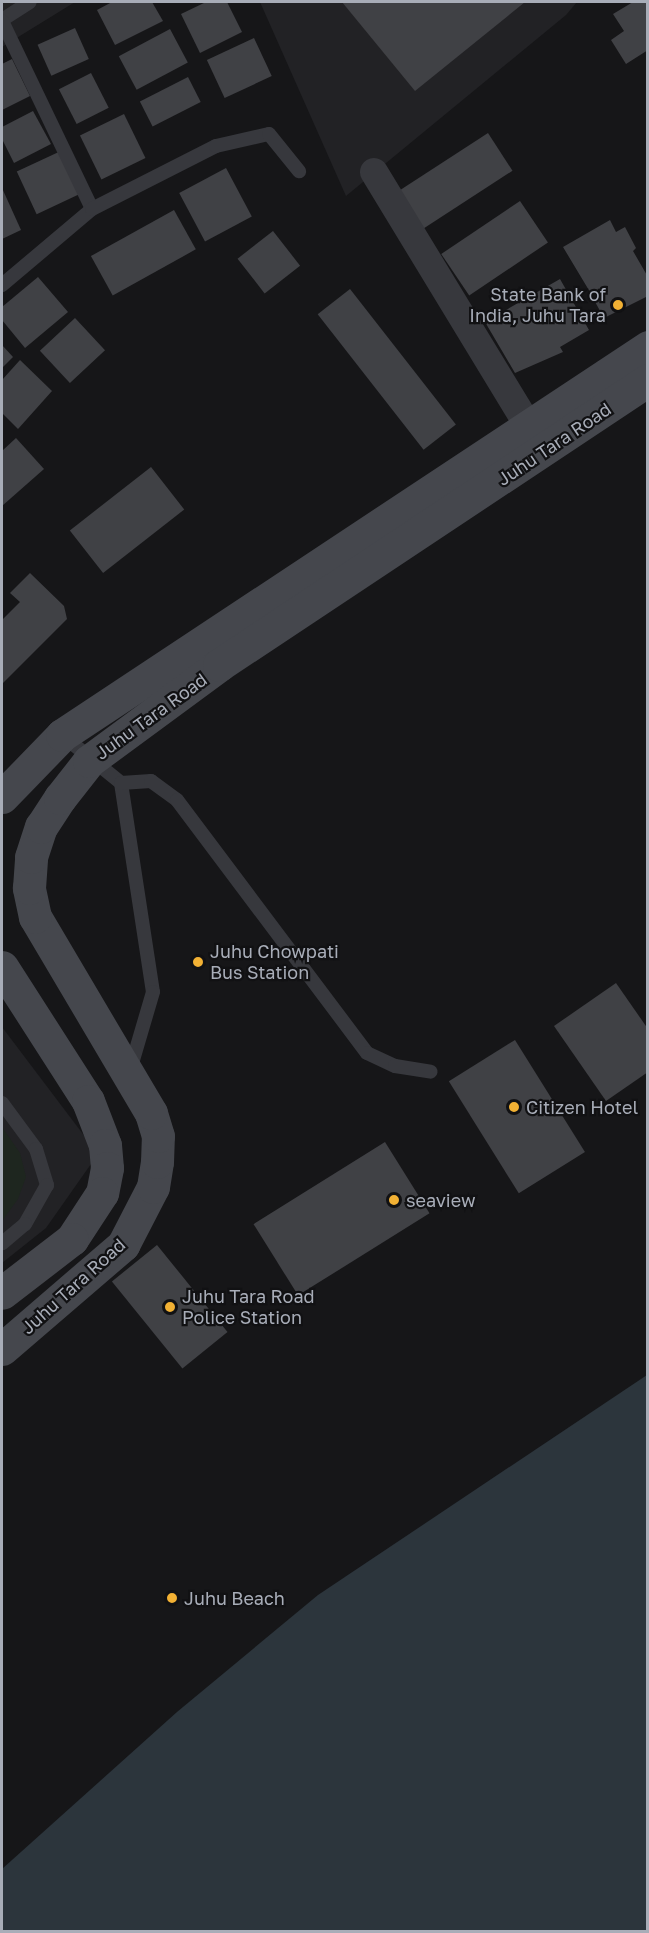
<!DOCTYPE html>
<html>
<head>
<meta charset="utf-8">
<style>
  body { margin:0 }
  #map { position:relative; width:649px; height:1933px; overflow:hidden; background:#161618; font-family:"Golos Text",sans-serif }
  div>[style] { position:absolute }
  .built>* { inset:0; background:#222225 }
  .green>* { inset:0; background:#1e261f }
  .water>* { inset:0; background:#2c353c }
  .building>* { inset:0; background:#404145; transform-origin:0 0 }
  .service>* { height:14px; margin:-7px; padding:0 7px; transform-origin:7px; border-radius:7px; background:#37383d }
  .minor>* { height:28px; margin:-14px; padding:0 14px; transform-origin:14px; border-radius:14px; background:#37383d }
  .secondary>* { height:33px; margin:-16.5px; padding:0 16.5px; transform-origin:16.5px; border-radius:16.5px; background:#45474d }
  .dots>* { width:16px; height:16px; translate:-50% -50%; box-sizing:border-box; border:3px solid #111113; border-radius:50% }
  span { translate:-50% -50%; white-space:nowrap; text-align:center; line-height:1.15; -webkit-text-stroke:4.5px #111113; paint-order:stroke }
  .poi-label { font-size:18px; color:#a8adb8 }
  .right { translate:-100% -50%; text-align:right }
  .left { translate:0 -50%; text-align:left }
  .street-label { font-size:18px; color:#a8adb8 }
  .frame { position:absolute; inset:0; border:3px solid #a8adb8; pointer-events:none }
</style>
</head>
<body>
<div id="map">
  <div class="built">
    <div style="clip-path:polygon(2px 2px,75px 2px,2px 47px)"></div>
    <div style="clip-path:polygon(260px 2px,577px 2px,566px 15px,346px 196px)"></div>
    <div style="clip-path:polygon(2px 1027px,98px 1154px,46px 1228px,2px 1263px)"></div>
  </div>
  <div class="green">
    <div style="clip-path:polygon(2px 1127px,20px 1153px,26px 1177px,18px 1199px,2px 1221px)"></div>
  </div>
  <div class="water">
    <div style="clip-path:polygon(647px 1375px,647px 1931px,2px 1931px,2px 1869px,177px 1712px,318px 1595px)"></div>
  </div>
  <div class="building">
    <div style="clip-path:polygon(112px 2px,152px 2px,163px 21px,115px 45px,97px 10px)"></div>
    <div style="clip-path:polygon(206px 2px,227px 2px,242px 32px,200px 53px,181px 14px)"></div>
    <div style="clip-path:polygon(342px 2px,525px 2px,415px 91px)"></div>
    <div style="clip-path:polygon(633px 2px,648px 2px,648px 50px,626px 64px,611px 40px,624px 31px,613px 14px)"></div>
    <div style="left:75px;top:28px;width:34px;height:41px;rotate:66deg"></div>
    <div style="left:170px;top:29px;width:38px;height:58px;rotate:62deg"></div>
    <div style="left:254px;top:38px;width:42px;height:52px;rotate:65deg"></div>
    <div style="clip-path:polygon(12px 59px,30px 96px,2px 110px,2px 64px)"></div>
    <div style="left:91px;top:73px;width:39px;height:36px;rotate:63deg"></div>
    <div style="left:188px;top:77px;width:28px;height:54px;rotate:63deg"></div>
    <div style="clip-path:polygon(33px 111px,51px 144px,14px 163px,2px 139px,2px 127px)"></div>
    <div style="left:124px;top:114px;width:49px;height:49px;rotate:64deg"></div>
    <div style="left:488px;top:133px;width:45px;height:112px;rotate:57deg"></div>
    <div style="left:63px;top:150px;width:47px;height:51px;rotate:65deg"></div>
    <div style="left:226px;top:168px;width:55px;height:53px;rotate:62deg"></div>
    <div style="clip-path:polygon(2px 188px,21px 230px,2px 239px)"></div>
    <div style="left:520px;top:201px;width:50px;height:95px;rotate:56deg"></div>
    <div style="left:174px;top:210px;width:45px;height:95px;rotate:61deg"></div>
    <div style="clip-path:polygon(610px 220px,616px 232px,625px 227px,636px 248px,633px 251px,648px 277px,648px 296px,604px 318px,594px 300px,599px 297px,595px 289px,590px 292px,563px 247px)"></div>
    <div style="left:273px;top:231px;width:44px;height:45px;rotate:52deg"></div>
    <div style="clip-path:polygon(38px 277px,68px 312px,25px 348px,2px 320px,2px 307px)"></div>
    <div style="clip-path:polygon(560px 279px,589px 330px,560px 347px,563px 352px,515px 373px,485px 322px)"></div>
    <div style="left:350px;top:289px;width:172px;height:41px;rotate:52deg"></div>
    <div style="left:75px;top:318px;width:44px;height:48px;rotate:47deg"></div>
    <div style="clip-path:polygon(2px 345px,13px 357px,2px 368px)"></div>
    <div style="clip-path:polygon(20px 360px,52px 391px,18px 429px,2px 413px,2px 380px)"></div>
    <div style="clip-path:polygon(16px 438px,44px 469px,2px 506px,2px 451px)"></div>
    <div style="left:151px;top:467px;width:54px;height:103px;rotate:52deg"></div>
    <div style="clip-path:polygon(30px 573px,64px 606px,67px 619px,2px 684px,2px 620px,20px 602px,10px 593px)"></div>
    <div style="clip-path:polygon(616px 983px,648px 1029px,648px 1072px,606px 1101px,554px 1026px)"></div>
    <div style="left:515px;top:1040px;width:132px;height:78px;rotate:58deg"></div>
    <div style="left:385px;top:1142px;width:84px;height:155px;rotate:58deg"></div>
    <div style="left:157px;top:1245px;width:112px;height:58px;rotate:51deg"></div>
  </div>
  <div class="service">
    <div style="left:2px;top:20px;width:33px;rotate:-33deg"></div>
    <div style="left:2px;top:21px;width:208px;rotate:64.4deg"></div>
    <div style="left:92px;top:209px;width:118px;rotate:139.8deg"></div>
    <div style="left:92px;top:209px;width:139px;rotate:-26.9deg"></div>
    <div style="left:216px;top:146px;width:54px;rotate:-12.8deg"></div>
    <div style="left:269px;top:134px;width:48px;rotate:51deg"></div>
    <div style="left:62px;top:735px;width:76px;rotate:39.1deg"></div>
    <div style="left:121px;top:783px;width:211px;rotate:81.3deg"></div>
    <div style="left:153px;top:992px;width:81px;rotate:106.4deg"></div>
    <div style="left:121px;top:783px;width:30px;rotate:-4deg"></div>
    <div style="left:151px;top:781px;width:32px;rotate:36deg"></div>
    <div style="left:177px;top:800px;width:316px;rotate:53.1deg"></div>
    <div style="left:367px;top:1053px;width:31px;rotate:25deg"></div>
    <div style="left:395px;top:1066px;width:36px;rotate:9deg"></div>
    <div style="left:2px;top:1103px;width:57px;rotate:53.5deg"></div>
    <div style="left:36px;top:1149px;width:38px;rotate:73deg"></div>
    <div style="left:47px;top:1185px;width:45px;rotate:119.4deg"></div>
    <div style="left:25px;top:1224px;width:30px;rotate:140deg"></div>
  </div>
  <div class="minor">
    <div style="left:374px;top:172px;width:298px;rotate:58.7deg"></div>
  </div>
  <div class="secondary">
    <div style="left:2px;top:797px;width:86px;rotate:-45.9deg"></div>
    <div style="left:62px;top:735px;width:703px;rotate:-33.51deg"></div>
    <div style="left:2px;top:967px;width:159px;rotate:57.3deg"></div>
    <div style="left:88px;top:1101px;width:47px;rotate:68.9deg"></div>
    <div style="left:105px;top:1145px;width:23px;rotate:85deg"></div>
    <div style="left:107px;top:1168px;width:25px;rotate:101deg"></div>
    <div style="left:102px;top:1193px;width:55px;rotate:123.1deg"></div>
    <div style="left:72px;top:1239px;width:88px;rotate:142.4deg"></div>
    <div style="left:2px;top:1349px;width:160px;rotate:-40.7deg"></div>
    <div style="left:123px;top:1245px;width:65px;rotate:-62.7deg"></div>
    <div style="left:153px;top:1187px;width:25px;rotate:-81deg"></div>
    <div style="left:157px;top:1162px;width:26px;rotate:-88deg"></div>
    <div style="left:158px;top:1136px;width:24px;rotate:-107deg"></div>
    <div style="left:151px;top:1113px;width:228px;rotate:-120.6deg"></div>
    <div style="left:35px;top:917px;width:30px;rotate:-102deg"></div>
    <div style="left:29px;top:888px;width:31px;rotate:-86deg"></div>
    <div style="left:31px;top:857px;width:32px;rotate:-72deg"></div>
    <div style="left:41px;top:827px;width:35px;rotate:-57deg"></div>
    <div style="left:60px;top:798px;width:47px;rotate:-51.9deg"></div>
    <div style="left:89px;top:761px;width:162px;rotate:-36.4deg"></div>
    <div style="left:219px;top:665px;width:515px;rotate:-33.6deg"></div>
  </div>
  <div class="dots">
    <div style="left:618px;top:305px;background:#f2b134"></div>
    <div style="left:198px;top:962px;background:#f2b134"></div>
    <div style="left:514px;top:1107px;background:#f2b134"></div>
    <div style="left:394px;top:1200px;background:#f2b134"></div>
    <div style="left:170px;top:1307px;background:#f2b134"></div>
    <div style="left:172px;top:1598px;background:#f2b134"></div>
  </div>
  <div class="poi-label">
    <span class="right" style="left:606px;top:305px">State Bank of<br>India, Juhu Tara</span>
    <span class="left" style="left:210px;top:962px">Juhu Chowpati<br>Bus Station</span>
    <span class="left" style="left:526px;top:1107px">Citizen Hotel</span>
    <span class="left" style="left:406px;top:1200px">seaview</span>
    <span class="left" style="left:182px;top:1307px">Juhu Tara Road<br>Police Station</span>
    <span class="left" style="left:184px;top:1598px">Juhu Beach</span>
  </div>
  <div class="street-label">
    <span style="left:554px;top:444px;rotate:-34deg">Juhu Tara Road</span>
    <span style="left:151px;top:716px;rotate:-36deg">Juhu Tara Road</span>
    <span style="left:73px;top:1286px;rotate:-42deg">Juhu Tara Road</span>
  </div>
  <div class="frame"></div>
</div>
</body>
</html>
